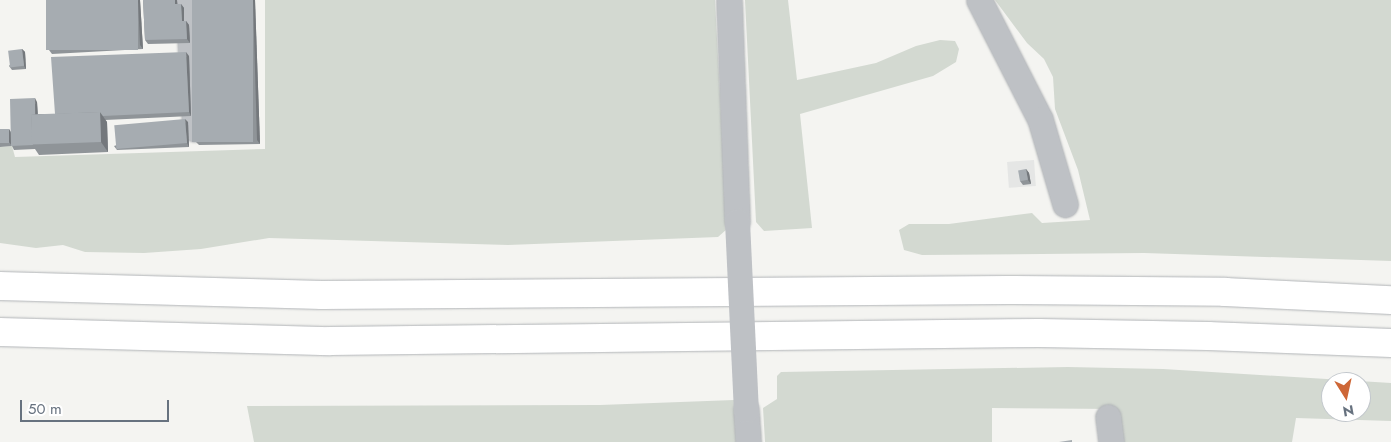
<!DOCTYPE html>
<html>
<head>
<meta charset="utf-8">
<style>
  body { margin:0 }
  #map { position:relative; width:1391px; height:442px; overflow:hidden; background:#f4f4f1; font-family:Jost,sans-serif }
  div>[style] { position:absolute }
  .built>* { inset:0; background:#e5e6e5; transform-origin:0 0 }
  .green>* { inset:0; background:#d3d9d1 }
  .roads { filter:drop-shadow(0 0 1px #b1b4b7) drop-shadow(0 0 1px #b1b4b7) }
  .minor>* { height:25px; margin:-12.5px; padding:0 12.5px; transform-origin:12.5px; border-radius:12.5px; background:#bec1c5 }
  .highway>* { height:28px; margin:-14px; padding:0 14px; transform-origin:14px; border-radius:14px; background:#fff }
  .minor-bridge>* { height:25px; margin:-12.5px; padding:0 12.5px; transform-origin:12.5px; border-radius:12.5px; background:#bec1c5 }
  .wall>* { inset:0; background:#8f9498 }
  .shaded-wall>* { inset:0; background:#74787c }
  .building>* { inset:0; background:#a6acb1; transform-origin:0 0 }
  span { translate:-50% -50%; white-space:nowrap; text-align:center; line-height:1.15; -webkit-text-stroke:5px #fff; paint-order:stroke }
  .north { position:absolute; left:1321px; top:372px; width:50px; height:50px; box-sizing:border-box; background:#fff; border:1px solid #c2c7cc; border-radius:50%; rotate:170deg; font-size:14px; font-weight:700; line-height:20px; text-align:center; color:#67727f }
  .north::after { content:''; display:block; margin:auto; width:18px; height:22px; background:#ce6737; clip-path:polygon(50% 0,100% 100%,50% 72%,0 100%) }
  .scale { position:absolute; left:20px; top:400px; width:149px; height:22px; box-sizing:border-box; border:2px solid #67727f; border-top:0; padding-left:6px; font-size:15px; line-height:18px; white-space:nowrap; color:#67727f; -webkit-text-stroke:4px #fff; paint-order:stroke }
</style>
</head>
<body>
<div id="map">
  <div class="built">
    <div style="left:1034px;top:160px;width:26px;height:27px;rotate:86deg"></div>
  </div>
  <div class="green">
    <div style="clip-path:polygon(265px 0,715px 0,727px 229px,718px 237px,508px 245px,269px 238px,201px 249px,144px 253px,85px 252px,63px 245px,36px 248px,0 243px,0 147px,12px 146px,15px 157px,265px 149px)"></div>
    <div style="clip-path:polygon(745px 0,788px 0,797px 80px,876px 63px,916px 46px,940px 40px,955px 41px,959px 49px,956px 62px,933px 76px,800px 114px,812px 228px,764px 231px,756px 222px)"></div>
    <div style="clip-path:polygon(995px 0,1391px 0,1391px 261px,1144px 253px,922px 255px,904px 250px,899px 230px,909px 224px,949px 224px,1032px 213px,1042px 223px,1090px 220px,1078px 170px,1055px 109px,1053px 77px,1044px 59px,1027px 43px)"></div>
    <div style="clip-path:polygon(evenodd,1068px 367px,1163px 369px,1391px 383px,1391px 421px,1296px 418px,1292px 442px,1121px 442px,1116px 409px,992px 408px,992px 442px,765px 442px,763px 408px,777px 399px,777px 376px,781px 372px,1068px 367px,1331px 382px,1361px 382px,1361px 412px,1331px 412px,1331px 382px)"></div>
    <div style="clip-path:polygon(734px 400px,738px 442px,254px 442px,247px 406px,600px 405px)"></div>
  </div>
  <div class="roads">
    <div class="minor">
      <div style="left:188px;top:0;width:129px;rotate:86.9deg"></div>
      <div style="left:729px;top:0;width:221px;rotate:87.9deg"></div>
      <div style="left:979px;top:0;width:134px;rotate:62.9deg"></div>
      <div style="left:1040px;top:119px;width:89px;rotate:73.6deg"></div>
      <div style="left:746px;top:410px;width:32px;rotate:86deg"></div>
      <div style="left:1108px;top:417px;width:25px;rotate:83deg"></div>
    </div>
    <div class="highway">
      <div style="left:0;top:286px;width:322px;rotate:1.6deg"></div>
      <div style="left:322px;top:295px;width:692px;rotate:-0.41deg"></div>
      <div style="left:1014px;top:290px;width:211px;rotate:0.5deg"></div>
      <div style="left:1225px;top:292px;width:166px;rotate:2.8deg"></div>
      <div style="left:0;top:332px;width:330px;rotate:1.6deg"></div>
      <div style="left:330px;top:341px;width:709px;rotate:-0.65deg"></div>
      <div style="left:1039px;top:333px;width:169px;rotate:1deg"></div>
      <div style="left:1208px;top:336px;width:183px;rotate:2.2deg"></div>
    </div>
  </div>
  <div class="minor-bridge">
    <div style="left:737px;top:221px;width:189px;rotate:87.3deg"></div>
  </div>
  <div class="wall">
    <div style="clip-path:polygon(140px 0,143px 49px,52px 54px,49px 50px)"></div>
    <div style="clip-path:polygon(143px 0,177px 0,177px 4px,181px 4px,184px 8px,184px 21px,186px 21px,189px 25px,190px 43px,148px 44px,145px 40px)"></div>
    <div style="clip-path:polygon(192px 0,255px 0,260px 144px,199px 145px,196px 142px)"></div>
    <div style="clip-path:polygon(22px 49px,25px 52px,26px 69px,12px 70px,9px 66px)"></div>
    <div style="clip-path:polygon(189px 56px,191px 116px,105px 120px,107px 122px,108px 152px,39px 155px,35px 149px,14px 150px,12px 146px,0 147px,0 129px,9px 129px,11px 132px,37px 102px,38px 114px,55px 114px)"></div>
    <div style="clip-path:polygon(188px 122px,189px 147px,117px 150px,114px 146px)"></div>
    <div style="clip-path:polygon(1026px 169px,1029px 173px,1031px 184px,1023px 185px,1020px 181px)"></div>
  </div>
  <div class="shaded-wall">
    <div style="clip-path:polygon(138px 0,140px 0,143px 49px,140px 45px)"></div>
    <div style="clip-path:polygon(175px 0,177px 0,178px 8px,175px 4px)"></div>
    <div style="clip-path:polygon(253px 0,255px 0,260px 144px,257px 140px)"></div>
    <div style="clip-path:polygon(181px 4px,184px 8px,184px 25px,182px 21px)"></div>
    <div style="clip-path:polygon(186px 21px,189px 25px,190px 43px,187px 39px)"></div>
    <div style="clip-path:polygon(22px 49px,25px 52px,26px 69px,24px 66px)"></div>
    <div style="clip-path:polygon(186px 52px,189px 56px,191px 116px,189px 112px)"></div>
    <div style="clip-path:polygon(35px 98px,37px 102px,39px 144px,36px 144px)"></div>
    <div style="clip-path:polygon(100px 112px,107px 122px,108px 152px,101px 142px)"></div>
    <div style="clip-path:polygon(185px 119px,188px 122px,189px 147px,187px 143px)"></div>
    <div style="clip-path:polygon(9px 129px,11px 133px,12px 146px,9px 142px)"></div>
    <div style="clip-path:polygon(1026px 169px,1029px 173px,1031px 184px,1028px 180px)"></div>
  </div>
  <div class="building">
    <div style="left:46px;top:0;width:92px;height:50px"></div>
    <div style="clip-path:polygon(143px 0,175px 0,175px 4px,181px 4px,182px 21px,186px 21px,187px 39px,145px 40px)"></div>
    <div style="left:192px;top:0;width:61px;height:142px"></div>
    <div style="left:22px;top:49px;width:17px;height:14px;rotate:83deg"></div>
    <div style="clip-path:polygon(186px 52px,189px 112px,103px 116px,100px 112px,55px 114px,51px 57px)"></div>
    <div style="clip-path:polygon(35px 98px,35px 114px,31px 115px,33px 145px,11px 146px,10px 99px)"></div>
    <div style="left:100px;top:112px;width:30px;height:69px;rotate:88deg"></div>
    <div style="left:185px;top:119px;width:24px;height:71px;rotate:85deg"></div>
    <div style="left:0;top:129px;width:9px;height:14px"></div>
    <div style="left:1026px;top:169px;width:11px;height:8px;rotate:80deg"></div>
    <div style="clip-path:polygon(1072px 440px,1072px 442px,1059px 442px)"></div>
  </div>
  <div class="north">N</div>
  <div class="scale">50 m</div>
</div>
</body>
</html>
